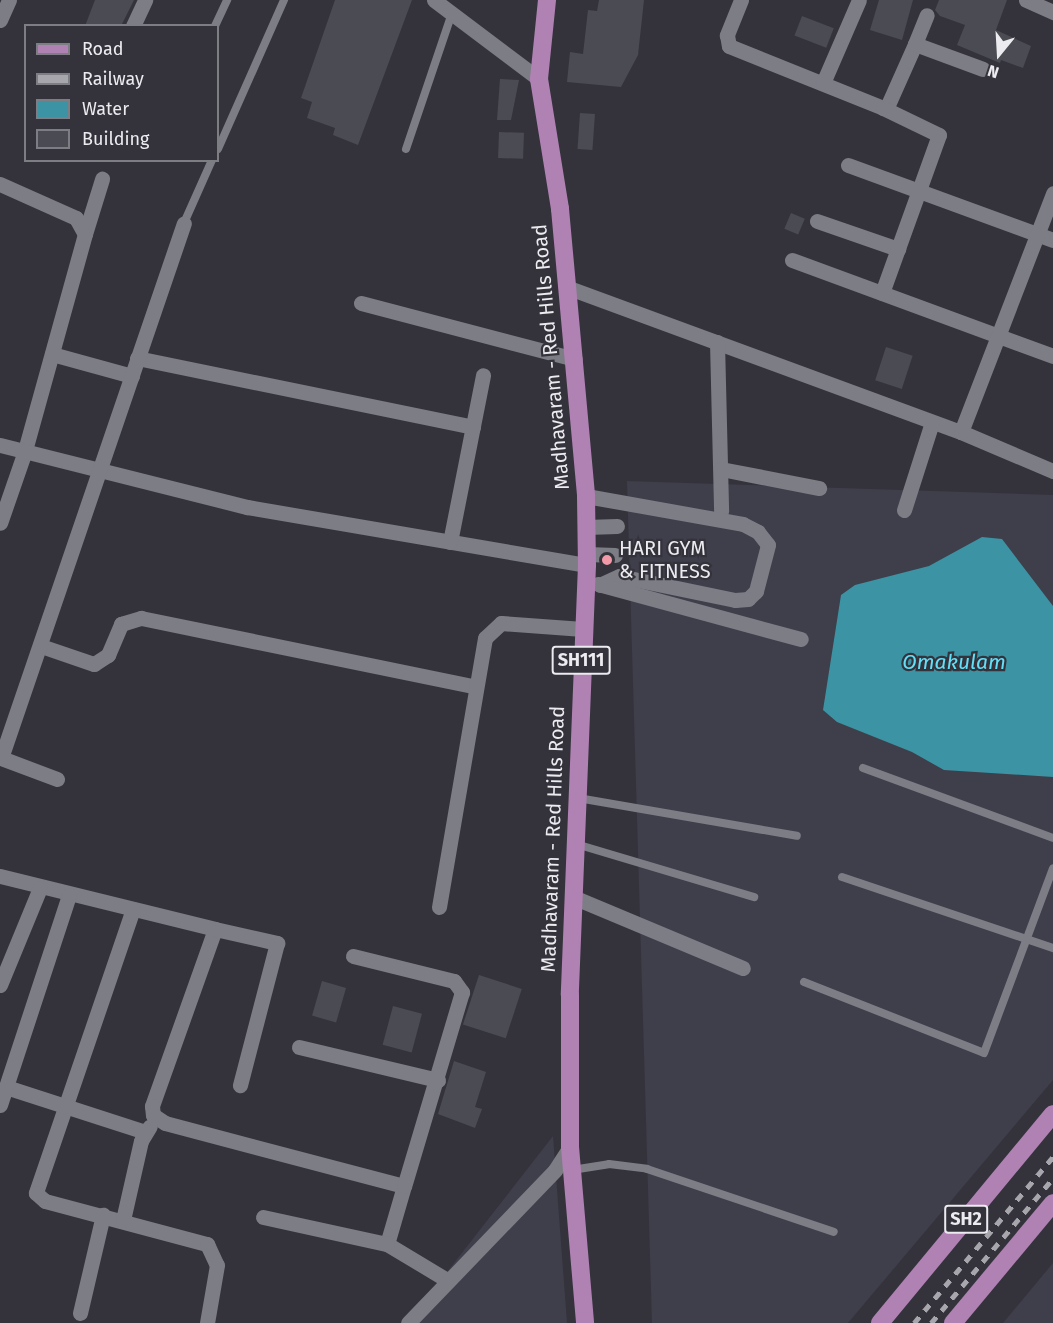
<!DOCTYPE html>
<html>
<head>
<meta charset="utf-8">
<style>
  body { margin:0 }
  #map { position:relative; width:1053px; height:1323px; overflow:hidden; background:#34333c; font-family:"Fira Sans",sans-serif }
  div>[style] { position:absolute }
  .built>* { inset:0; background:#3f3e4b }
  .water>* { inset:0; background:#3c93a3 }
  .building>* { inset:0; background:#4b4b53; transform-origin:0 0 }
  .lane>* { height:8px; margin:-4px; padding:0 4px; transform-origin:4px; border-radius:4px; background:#7d7d86 }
  .street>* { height:15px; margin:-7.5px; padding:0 7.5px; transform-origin:7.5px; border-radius:7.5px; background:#7d7d86 }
  .primary>* { height:18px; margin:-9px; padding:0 9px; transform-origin:9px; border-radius:9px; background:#b082b3 }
  .rail>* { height:4.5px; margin-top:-2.25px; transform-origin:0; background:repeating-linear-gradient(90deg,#a7a6ad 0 8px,transparent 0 16px) }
  .dots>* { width:16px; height:16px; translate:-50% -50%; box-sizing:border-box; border:3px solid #34333c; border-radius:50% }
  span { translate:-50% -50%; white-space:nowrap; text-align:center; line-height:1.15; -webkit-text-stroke:4.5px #34333c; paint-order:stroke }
  .shield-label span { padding:2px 4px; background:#34333c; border:2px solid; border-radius:4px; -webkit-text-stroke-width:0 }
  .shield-label { font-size:18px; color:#ebebf0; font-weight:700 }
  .street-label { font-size:20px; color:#ebebf0 }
  .poi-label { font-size:20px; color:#ebebf0 }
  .left { translate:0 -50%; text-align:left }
  .water-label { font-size:21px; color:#62e0f8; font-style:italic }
  .legend { position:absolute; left:24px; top:24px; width:195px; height:138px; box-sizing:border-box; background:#34333c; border:2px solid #7d7d84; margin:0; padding:8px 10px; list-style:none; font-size:18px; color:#ebebf0 }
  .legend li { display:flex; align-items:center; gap:12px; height:30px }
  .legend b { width:30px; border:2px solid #7d7d84 }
  .north { position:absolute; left:969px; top:24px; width:60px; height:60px; -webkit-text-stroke:4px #34333c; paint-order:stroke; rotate:198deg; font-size:16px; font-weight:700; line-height:24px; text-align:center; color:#ebebf0 }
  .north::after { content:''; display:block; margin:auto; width:21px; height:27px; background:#ebebf0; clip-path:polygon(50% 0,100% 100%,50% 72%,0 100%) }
</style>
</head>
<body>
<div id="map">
  <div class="built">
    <div style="clip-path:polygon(627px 481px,1053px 495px,1053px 1080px,848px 1323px,652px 1323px)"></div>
    <div style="clip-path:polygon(553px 1136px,567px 1323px,406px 1323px,447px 1272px)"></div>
    <div style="clip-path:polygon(1053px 1263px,1053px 1323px,1003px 1323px)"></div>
  </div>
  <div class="water">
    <div style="clip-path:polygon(982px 537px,1002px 539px,1053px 606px,1053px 777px,944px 770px,912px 752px,837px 722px,823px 710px,841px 595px,855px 585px,929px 566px)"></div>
  </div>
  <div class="building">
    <div style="clip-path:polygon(95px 0,134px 0,121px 26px,85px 26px)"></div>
    <div style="clip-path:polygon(335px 0,412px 0,358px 145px,333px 135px,335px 128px,307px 118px,312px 102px,301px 98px)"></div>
    <div style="clip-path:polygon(599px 0,644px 0,638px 55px,621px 87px,567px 82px,570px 52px,583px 54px,588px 10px,597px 11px)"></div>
    <div style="clip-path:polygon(879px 0,913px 0,902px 40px,870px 30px)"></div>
    <div style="clip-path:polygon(939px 0,1007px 0,996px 30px,1031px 46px,1023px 68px,1001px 60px,1000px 63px,957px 45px,965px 25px,940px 16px,935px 10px)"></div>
    <div style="left:802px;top:16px;width:34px;height:21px;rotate:21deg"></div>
    <div style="clip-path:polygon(500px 79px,519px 80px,511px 120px,497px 120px)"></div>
    <div style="left:580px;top:113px;width:15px;height:36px;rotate:4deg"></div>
    <div style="left:499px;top:132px;width:25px;height:26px;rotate:2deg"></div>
    <div style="left:791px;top:213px;width:15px;height:17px;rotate:23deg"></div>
    <div style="left:886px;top:347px;width:28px;height:35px;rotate:18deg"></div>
    <div style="left:479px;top:975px;width:45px;height:52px;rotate:18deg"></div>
    <div style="left:322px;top:981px;width:25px;height:36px;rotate:16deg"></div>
    <div style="left:393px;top:1006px;width:30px;height:40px;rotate:15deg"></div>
    <div style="clip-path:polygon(454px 1061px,486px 1072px,475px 1107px,482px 1109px,475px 1128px,438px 1114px)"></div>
  </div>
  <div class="lane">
    <div style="left:215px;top:26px;width:29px;rotate:-65deg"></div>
    <div style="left:218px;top:149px;width:163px;rotate:-66.1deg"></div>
    <div style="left:406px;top:149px;width:144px;rotate:-71.3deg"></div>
    <div style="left:184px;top:223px;width:69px;rotate:-66deg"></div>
    <div style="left:863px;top:768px;width:202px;rotate:20.2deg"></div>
    <div style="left:578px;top:798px;width:222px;rotate:9.8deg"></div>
    <div style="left:576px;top:844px;width:186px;rotate:16.6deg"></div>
    <div style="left:842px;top:877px;width:223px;rotate:18.6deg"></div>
    <div style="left:804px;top:982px;width:193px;rotate:21.5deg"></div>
    <div style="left:984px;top:1053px;width:197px;rotate:-69.5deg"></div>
    <div style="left:572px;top:1170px;width:37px;rotate:-9deg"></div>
    <div style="left:609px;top:1164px;width:38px;rotate:7deg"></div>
    <div style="left:647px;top:1169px;width:197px;rotate:18.6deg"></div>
  </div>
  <div class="street">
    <div style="left:434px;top:0;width:131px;rotate:37deg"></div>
    <div style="left:741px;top:0;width:38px;rotate:112deg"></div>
    <div style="left:727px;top:35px;width:11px;rotate:80deg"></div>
    <div style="left:729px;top:46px;width:166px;rotate:21.9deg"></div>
    <div style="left:883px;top:108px;width:4px;rotate:-14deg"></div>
    <div style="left:887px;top:107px;width:69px;rotate:-66deg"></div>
    <div style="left:915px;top:44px;width:72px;rotate:20.2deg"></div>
    <div style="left:1026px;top:0;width:30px;rotate:24deg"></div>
    <div style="left:0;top:20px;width:22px;rotate:-66deg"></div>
    <div style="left:133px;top:26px;width:29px;rotate:-65deg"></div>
    <div style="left:915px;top:44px;width:31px;rotate:-68deg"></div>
    <div style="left:823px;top:83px;width:90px;rotate:-66.6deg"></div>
    <div style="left:848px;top:165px;width:218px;rotate:20.1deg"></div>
    <div style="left:0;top:184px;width:83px;rotate:24.1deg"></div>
    <div style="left:76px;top:218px;width:18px;rotate:61deg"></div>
    <div style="left:85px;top:234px;width:225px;rotate:105.5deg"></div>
    <div style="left:25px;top:451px;width:76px;rotate:109.1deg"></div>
    <div style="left:817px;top:221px;width:86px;rotate:19.1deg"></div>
    <div style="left:85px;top:234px;width:58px;rotate:-72.8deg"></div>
    <div style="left:792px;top:260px;width:278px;rotate:20.2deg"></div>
    <div style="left:569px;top:288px;width:418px;rotate:20.2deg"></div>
    <div style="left:961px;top:432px;width:100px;rotate:23deg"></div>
    <div style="left:882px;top:293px;width:168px;rotate:-70.2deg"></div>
    <div style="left:939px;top:135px;width:62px;rotate:-154.3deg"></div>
    <div style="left:361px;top:303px;width:221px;rotate:14.7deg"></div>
    <div style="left:717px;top:342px;width:169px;rotate:88.6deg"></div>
    <div style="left:52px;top:354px;width:83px;rotate:15.4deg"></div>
    <div style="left:137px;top:358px;width:343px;rotate:11.6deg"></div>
    <div style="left:961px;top:432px;width:256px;rotate:-68.9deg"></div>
    <div style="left:0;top:445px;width:255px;rotate:14.1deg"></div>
    <div style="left:247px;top:507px;width:345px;rotate:9.7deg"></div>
    <div style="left:721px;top:469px;width:100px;rotate:11deg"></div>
    <div style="left:586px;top:496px;width:159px;rotate:10.1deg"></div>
    <div style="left:743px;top:524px;width:17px;rotate:28deg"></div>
    <div style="left:758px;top:532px;width:16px;rotate:52deg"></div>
    <div style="left:768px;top:545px;width:48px;rotate:104.6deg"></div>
    <div style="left:756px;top:591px;width:11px;rotate:135deg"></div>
    <div style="left:748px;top:599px;width:13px;rotate:176deg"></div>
    <div style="left:735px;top:600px;width:118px;rotate:-168.3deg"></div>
    <div style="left:619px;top:576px;width:21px;rotate:155deg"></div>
    <div style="left:904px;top:510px;width:92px;rotate:-72.3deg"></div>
    <div style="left:586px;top:527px;width:31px;rotate:-2deg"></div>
    <div style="left:450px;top:542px;width:170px;rotate:-78.8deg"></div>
    <div style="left:587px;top:554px;width:28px;rotate:2deg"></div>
    <div style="left:598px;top:584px;width:210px;rotate:15.2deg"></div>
    <div style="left:41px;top:646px;width:56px;rotate:18.8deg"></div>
    <div style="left:94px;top:664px;width:17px;rotate:-33deg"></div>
    <div style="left:108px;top:655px;width:34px;rotate:-67deg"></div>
    <div style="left:121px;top:624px;width:21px;rotate:-17deg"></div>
    <div style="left:141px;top:618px;width:342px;rotate:11.6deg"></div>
    <div style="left:57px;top:779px;width:60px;rotate:-159.4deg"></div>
    <div style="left:1px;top:758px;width:565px;rotate:-71.12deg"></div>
    <div style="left:0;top:876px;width:221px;rotate:13.8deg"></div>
    <div style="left:215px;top:929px;width:188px;rotate:109.6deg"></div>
    <div style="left:152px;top:1106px;width:9px;rotate:84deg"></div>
    <div style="left:153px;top:1115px;width:14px;rotate:34deg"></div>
    <div style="left:165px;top:1123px;width:247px;rotate:14.8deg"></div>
    <div style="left:404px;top:1186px;width:60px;rotate:106.3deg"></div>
    <div style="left:387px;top:1244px;width:70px;rotate:31deg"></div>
    <div style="left:573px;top:897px;width:184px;rotate:22.7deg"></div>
    <div style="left:439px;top:907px;width:273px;rotate:-80.3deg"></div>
    <div style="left:485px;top:638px;width:22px;rotate:-43deg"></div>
    <div style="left:501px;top:623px;width:82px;rotate:4.2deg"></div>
    <div style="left:133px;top:909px;width:300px;rotate:108.9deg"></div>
    <div style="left:36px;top:1193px;width:12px;rotate:42deg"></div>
    <div style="left:45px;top:1201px;width:168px;rotate:14.9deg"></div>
    <div style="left:207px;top:1244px;width:23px;rotate:65deg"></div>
    <div style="left:217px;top:1265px;width:59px;rotate:99.8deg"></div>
    <div style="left:215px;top:929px;width:64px;rotate:12.7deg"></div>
    <div style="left:277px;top:943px;width:147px;rotate:104.6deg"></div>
    <div style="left:353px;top:956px;width:104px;rotate:13.9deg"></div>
    <div style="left:454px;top:981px;width:14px;rotate:54deg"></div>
    <div style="left:462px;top:992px;width:202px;rotate:106.6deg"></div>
    <div style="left:0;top:985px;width:105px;rotate:-67.6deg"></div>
    <div style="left:299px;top:1047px;width:143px;rotate:13.4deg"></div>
    <div style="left:6px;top:1087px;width:146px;rotate:17.9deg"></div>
    <div style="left:0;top:1105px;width:221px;rotate:-71.8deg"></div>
    <div style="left:263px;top:1217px;width:127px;rotate:12.3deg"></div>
    <div style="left:123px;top:1220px;width:81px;rotate:-77.2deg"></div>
    <div style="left:141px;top:1141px;width:17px;rotate:-59deg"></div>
    <div style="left:80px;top:1313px;width:101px;rotate:-76.8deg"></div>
    <div style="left:408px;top:1323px;width:212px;rotate:-46.1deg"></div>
    <div style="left:555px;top:1170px;width:27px;rotate:-57deg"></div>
  </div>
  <div class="primary">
    <div style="left:547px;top:0;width:79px;rotate:95.8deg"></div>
    <div style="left:539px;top:79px;width:132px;rotate:80.8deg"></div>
    <div style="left:560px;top:209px;width:288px;rotate:84.8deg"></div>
    <div style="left:586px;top:496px;width:69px;rotate:89.2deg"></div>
    <div style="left:587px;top:565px;width:430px;rotate:92.3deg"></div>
    <div style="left:570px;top:995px;width:152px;rotate:90deg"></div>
    <div style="left:570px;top:1147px;width:177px;rotate:85.1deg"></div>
    <div style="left:880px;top:1323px;width:271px;rotate:-50.4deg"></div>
    <div style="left:953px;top:1323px;width:156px;rotate:-50.2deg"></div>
  </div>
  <div class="rail">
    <div style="left:914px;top:1323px;width:217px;rotate:-50.1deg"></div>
    <div style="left:931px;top:1323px;width:189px;rotate:-49.9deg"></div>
  </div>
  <div class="dots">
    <div style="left:607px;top:560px;background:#f39aa8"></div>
  </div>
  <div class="shield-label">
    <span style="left:581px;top:660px">SH111</span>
    <span style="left:966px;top:1219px">SH2</span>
  </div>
  <div class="street-label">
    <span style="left:551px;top:357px;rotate:-95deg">Madhavaram - Red Hills Road</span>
    <span style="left:553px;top:839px;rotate:-88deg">Madhavaram - Red Hills Road</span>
  </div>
  <div class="poi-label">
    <span class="left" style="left:619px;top:560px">HARI GYM<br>&amp; FITNESS</span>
  </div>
  <div class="water-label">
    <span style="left:954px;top:662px">Omakulam</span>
  </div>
  <ul class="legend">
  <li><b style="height:8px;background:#b082b3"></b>Road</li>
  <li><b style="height:8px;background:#a7a6ad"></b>Railway</li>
  <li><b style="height:16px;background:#3c93a3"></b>Water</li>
  <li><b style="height:16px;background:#4b4b53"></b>Building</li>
  </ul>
  <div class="north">N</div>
</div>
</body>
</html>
